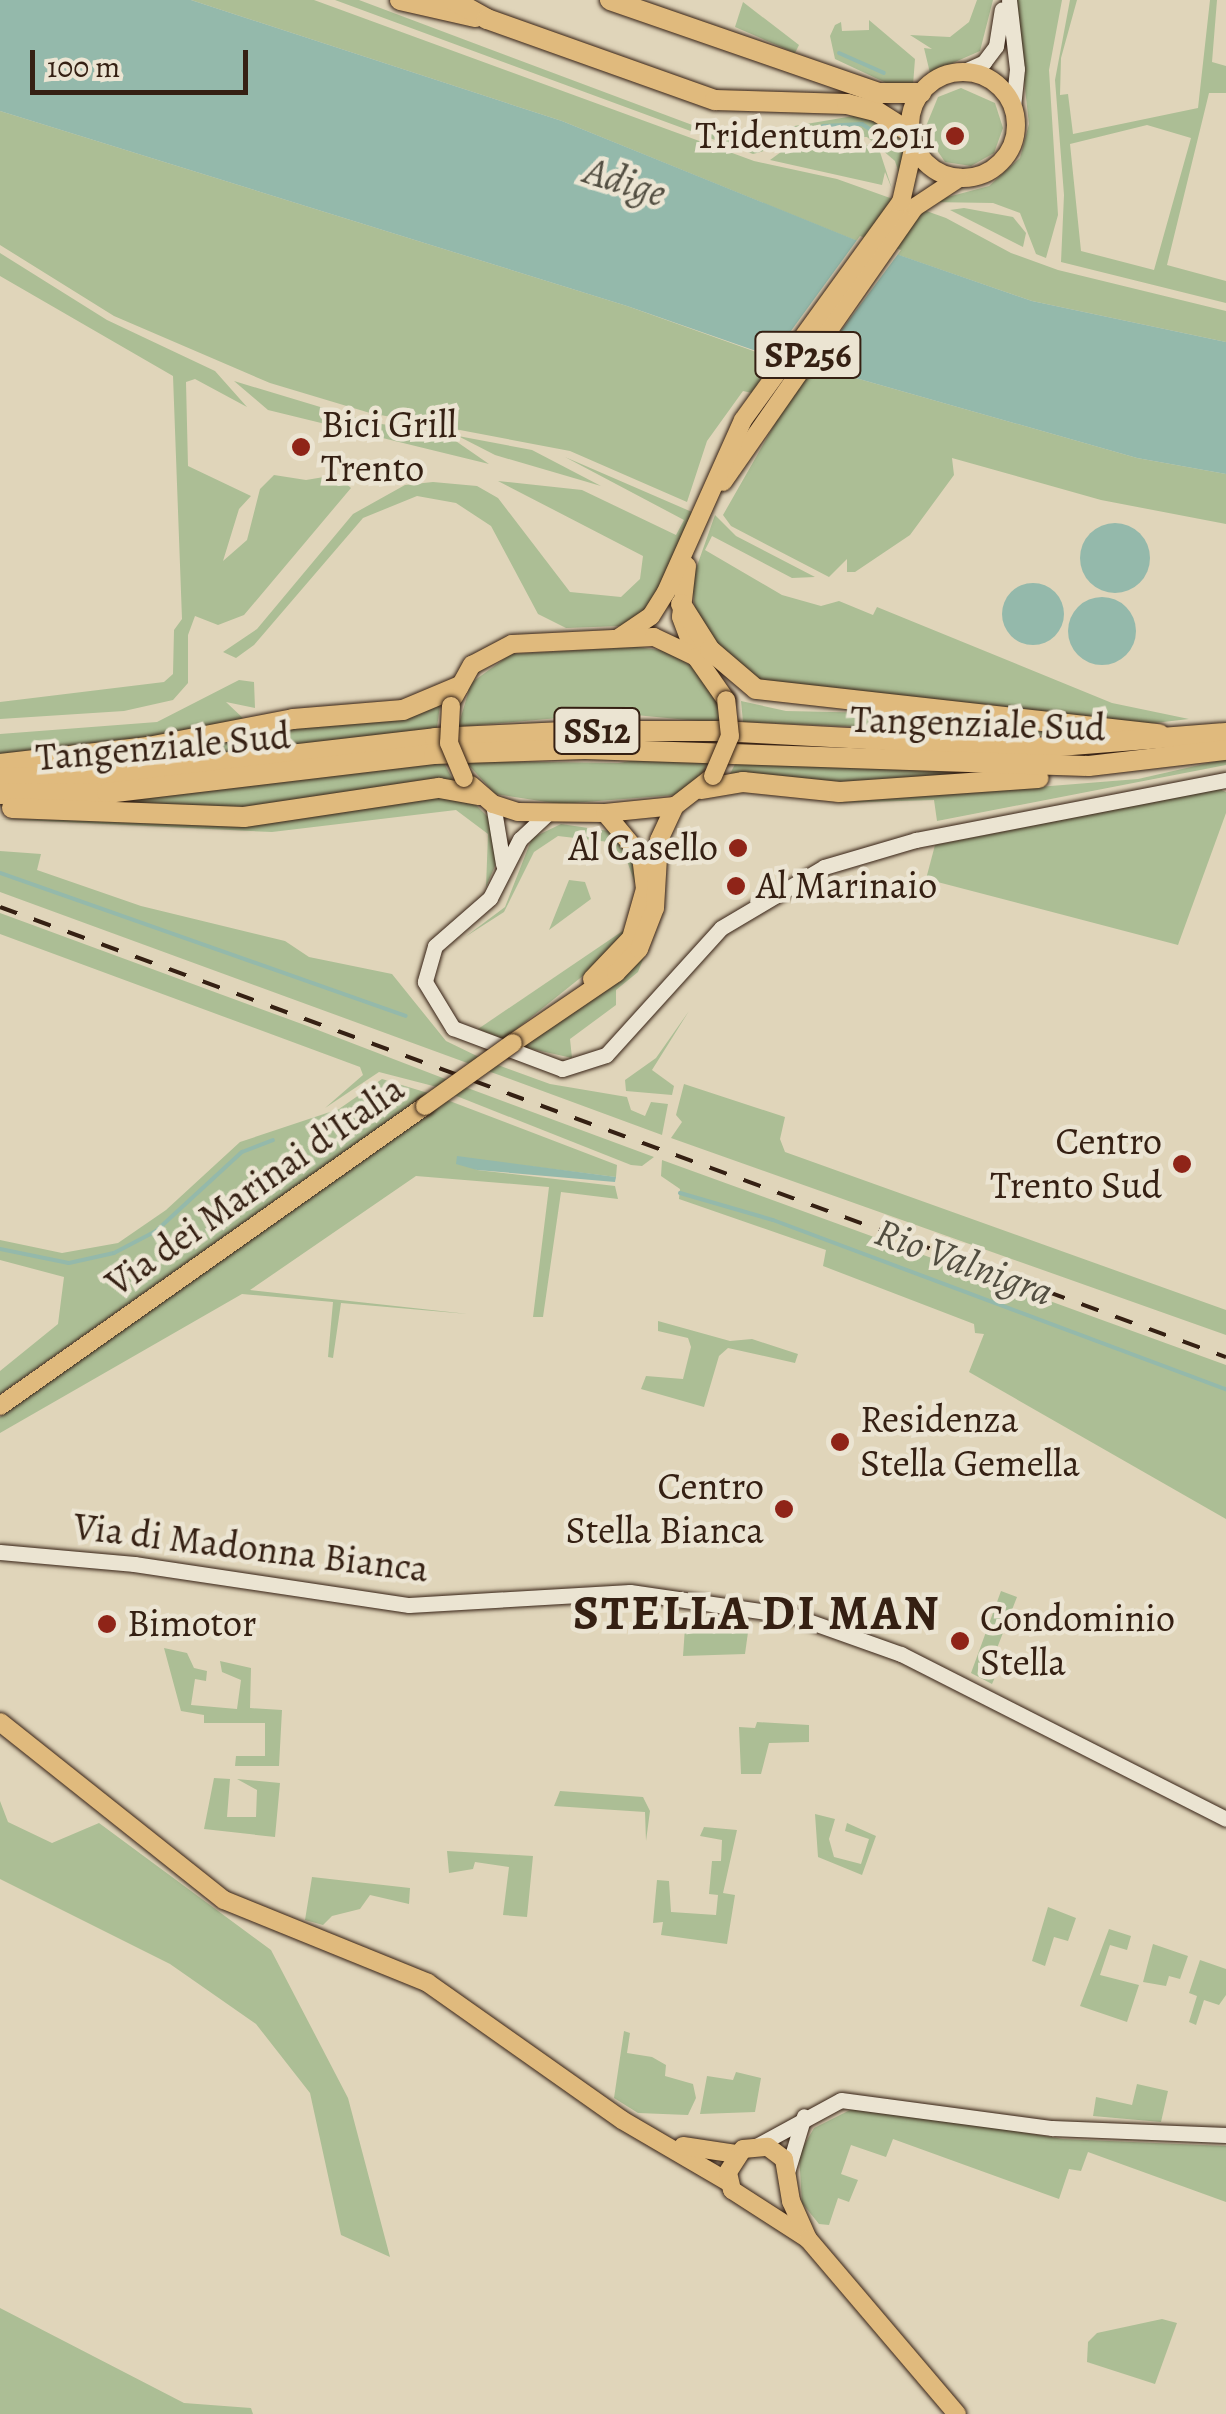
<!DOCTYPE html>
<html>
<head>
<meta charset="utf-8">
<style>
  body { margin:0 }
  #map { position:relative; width:1226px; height:2414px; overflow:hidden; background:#e0d5ba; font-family:Alegreya,serif }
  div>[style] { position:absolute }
  .green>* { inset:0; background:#acbe95 }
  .water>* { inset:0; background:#94b9ab }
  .round { border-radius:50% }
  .pier>* { inset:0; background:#e0d5ba }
  .stream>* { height:4px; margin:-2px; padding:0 2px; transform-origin:2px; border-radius:2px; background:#94b9ab }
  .roads { filter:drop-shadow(0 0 2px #352013) drop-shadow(0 0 2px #352013) }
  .secondary>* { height:15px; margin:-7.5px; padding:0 7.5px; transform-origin:7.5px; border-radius:7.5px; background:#ebe4d2 }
  .primary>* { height:18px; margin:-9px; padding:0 9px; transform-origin:9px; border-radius:9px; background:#e0ba7d }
  .primary>.ring { margin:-9px; padding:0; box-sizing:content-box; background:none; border:18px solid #e0ba7d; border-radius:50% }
  .highway>* { height:20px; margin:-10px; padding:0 10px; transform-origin:10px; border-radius:10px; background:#e0ba7d }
  .rail>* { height:4px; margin-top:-2px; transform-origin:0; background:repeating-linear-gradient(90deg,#352013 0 18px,transparent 0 36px) }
  .bridges { filter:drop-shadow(0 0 2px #352013) drop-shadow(0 0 2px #352013) }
  .primary-bridge>* { height:18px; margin:-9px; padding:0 9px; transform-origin:9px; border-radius:9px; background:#e0ba7d }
  .dots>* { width:28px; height:28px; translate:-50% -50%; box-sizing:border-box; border:5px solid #ebe4d2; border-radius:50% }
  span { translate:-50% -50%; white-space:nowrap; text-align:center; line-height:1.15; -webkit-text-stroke:9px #ebe4d2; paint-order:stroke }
  .shield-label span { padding:2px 8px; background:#ebe4d2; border:2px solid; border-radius:8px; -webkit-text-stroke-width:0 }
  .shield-label { font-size:35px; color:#352013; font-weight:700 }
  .poi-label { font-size:38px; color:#352013 }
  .right { translate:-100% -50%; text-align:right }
  .left { translate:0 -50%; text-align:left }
  .street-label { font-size:38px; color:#352013 }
  .water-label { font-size:40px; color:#524e41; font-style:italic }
  .district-label { font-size:48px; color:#352013; font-weight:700; letter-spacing:2.5px }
  .scale { position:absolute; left:30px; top:50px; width:218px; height:45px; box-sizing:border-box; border:5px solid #352013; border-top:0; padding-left:12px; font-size:30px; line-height:35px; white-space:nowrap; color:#352013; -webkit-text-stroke:8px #ebe4d2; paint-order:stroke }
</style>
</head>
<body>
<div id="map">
  <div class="green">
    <div style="clip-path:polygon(191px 0,314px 0,754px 161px,837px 179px,946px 218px,1011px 253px,1058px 270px,1226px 311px,1226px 342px,1032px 301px,852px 239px,562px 121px)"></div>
    <div style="clip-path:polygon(335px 0,359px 0,703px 129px,753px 133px,865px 114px,897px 135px,905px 154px,900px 177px,895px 161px,867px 137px,818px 136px,753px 154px)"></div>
    <div style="clip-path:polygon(977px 0,993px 0,980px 51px,930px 73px,924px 48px,932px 49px,910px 35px,950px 37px,969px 22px)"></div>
    <div style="clip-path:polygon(1015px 0,1062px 0,1049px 70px,1058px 215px,1046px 258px,1036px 254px,1020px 213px,993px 203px,929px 202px,989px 186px,1020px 158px,1029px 124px)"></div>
    <div style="clip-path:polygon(evenodd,1070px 0,1077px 0,1061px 58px,1060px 95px,1068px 94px,1073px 134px,1198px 108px,1210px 0,1217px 0,1212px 62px,1226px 66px,1226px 93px,1209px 93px,1167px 265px,1226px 281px,1226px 303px,1061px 262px,1064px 195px,1055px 80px,1070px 0,1147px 125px,1191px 138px,1154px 270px,1081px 251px,1070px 144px,1147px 125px)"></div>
    <div style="clip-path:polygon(743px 2px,799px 45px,795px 53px,735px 27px)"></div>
    <div style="clip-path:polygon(869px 20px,915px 59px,913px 85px,897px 88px,835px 59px,830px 36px,835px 25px,841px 22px,842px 31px,869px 30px)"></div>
    <div style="clip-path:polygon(961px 88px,995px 103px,1003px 128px,994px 153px,971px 166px,945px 162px,924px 131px,938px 97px)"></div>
    <div style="clip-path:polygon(0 111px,627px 306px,765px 355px,809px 379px,838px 373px,1137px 458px,1226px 474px,1226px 524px,1101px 500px,952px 458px,954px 475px,910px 535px,855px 572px,847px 572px,847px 559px,829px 577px,731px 526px,723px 515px,788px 401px,743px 391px,707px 441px,687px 502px,570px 451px,370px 413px,270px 383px,114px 316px,0 245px)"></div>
    <div style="clip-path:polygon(836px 141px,861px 142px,880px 152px,892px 189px,885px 172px,882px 185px,770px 160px,781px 152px)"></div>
    <div style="clip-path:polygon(964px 208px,1013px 217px,1026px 233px,1023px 247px,950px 210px)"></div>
    <div style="clip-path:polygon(0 253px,107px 320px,215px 371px,247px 407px,195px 379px,186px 382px,188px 466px,251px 496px,239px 509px,223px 561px,247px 540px,260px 489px,274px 475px,306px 480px,336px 475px,351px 488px,244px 615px,218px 625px,195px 616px,188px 635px,188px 683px,173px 700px,124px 711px,0 719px,0 702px,164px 682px,173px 674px,174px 630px,182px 619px,173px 376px,0 276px)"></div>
    <div style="clip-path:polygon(234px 381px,370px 422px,447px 435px,489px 464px,268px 410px)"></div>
    <div style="clip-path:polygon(458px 436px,532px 450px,601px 486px,495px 455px)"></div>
    <div style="clip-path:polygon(565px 457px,692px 512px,649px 609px,621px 626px,566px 628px,538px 614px,491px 526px,456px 503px,417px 496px,363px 518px,254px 645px,236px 658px,223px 652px,257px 629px,353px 514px,405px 485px,433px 482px,477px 486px,498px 498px,570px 592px,621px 597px,640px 579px,643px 556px,498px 481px,582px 490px,676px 535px,684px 520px)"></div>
    <div style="clip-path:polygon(715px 515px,736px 536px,815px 577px,792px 578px,712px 536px,705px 550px,782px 595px,821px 606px,839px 601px,873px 615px,877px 607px,1112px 703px,1189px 719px,1146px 724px,762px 684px,732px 665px,695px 612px,692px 580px)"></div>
    <div style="clip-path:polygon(637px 647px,667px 651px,696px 669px,717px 701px,720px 723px,614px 713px,458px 727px,471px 683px,511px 654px)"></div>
    <div style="clip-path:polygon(239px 680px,254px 682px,255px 708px,226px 702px,246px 721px,93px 749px,0 758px,0 734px,157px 722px)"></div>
    <div style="clip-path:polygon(741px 701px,786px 711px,924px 714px,1070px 736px,743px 722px)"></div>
    <div style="clip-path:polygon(440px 705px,437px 728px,203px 758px,78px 765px,292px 727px,412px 715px)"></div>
    <div style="clip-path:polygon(658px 756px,713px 757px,697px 780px,675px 795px,560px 804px,495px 794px,465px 761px,619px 763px)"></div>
    <div style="clip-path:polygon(1226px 759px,1226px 765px,937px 821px,934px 800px,834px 803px,1138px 779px)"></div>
    <div style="clip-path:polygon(737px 760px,927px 770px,989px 774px,842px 786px,729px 776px)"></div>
    <div style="clip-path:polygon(444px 763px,454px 782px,254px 810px,100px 801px)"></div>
    <div style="clip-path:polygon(1219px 789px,1226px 792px,1226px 813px,1178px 945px,926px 879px,935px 845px)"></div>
    <div style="clip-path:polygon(437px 796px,476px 805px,488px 817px,498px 859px,486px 887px,488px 834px,456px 810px,272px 832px,0 819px,264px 823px)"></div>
    <div style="clip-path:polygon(561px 824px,609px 831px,634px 859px,636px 886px,627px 861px,609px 842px,558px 836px,534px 852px,504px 912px,465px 937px,505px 907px,532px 838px)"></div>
    <div style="clip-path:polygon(0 851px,41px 854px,37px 870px,141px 906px,285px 941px,309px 957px,392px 974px,446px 1041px,479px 1057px,470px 1064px,0 892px)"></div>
    <div style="clip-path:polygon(569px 880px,585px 882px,591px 899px,549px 930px)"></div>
    <div style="clip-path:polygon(0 913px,310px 1027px,448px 1080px,437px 1087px,379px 1072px,325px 1108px,363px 1075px,360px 1067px,0 934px)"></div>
    <div style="clip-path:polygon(630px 926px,604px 959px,504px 1039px,478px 1029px)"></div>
    <div style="clip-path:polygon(653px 934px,638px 972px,616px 990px,616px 1005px,570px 1039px,572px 1058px,523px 1047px)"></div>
    <div style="clip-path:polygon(689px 1011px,652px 1070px,674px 1086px,672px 1095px,626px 1091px,625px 1080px,656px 1058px)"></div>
    <div style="clip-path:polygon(498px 1065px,550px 1084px,627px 1097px,631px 1110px,645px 1116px,651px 1102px,668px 1104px,662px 1135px,488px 1071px)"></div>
    <div style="clip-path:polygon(382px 1079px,428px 1093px,0 1394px,0 1371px,58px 1324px,64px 1277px,0 1260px,0 1240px,62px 1253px,118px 1243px,166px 1210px,240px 1142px,339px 1109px)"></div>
    <div style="clip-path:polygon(684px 1084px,785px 1117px,780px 1139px,785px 1152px,1226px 1310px,1226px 1335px,671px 1138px,682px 1122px,676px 1115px)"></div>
    <div style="clip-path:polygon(465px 1087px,654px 1157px,642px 1166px,631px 1165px,454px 1095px)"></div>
    <div style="clip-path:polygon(447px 1100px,617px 1165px,616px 1177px,457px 1157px,477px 1170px,615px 1186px,618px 1199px,561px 1192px,543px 1317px,533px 1317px,549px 1187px,416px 1176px,250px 1290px,468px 1314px,341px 1303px,333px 1358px,328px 1357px,333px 1302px,242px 1294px,0 1433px,0 1417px)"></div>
    <div style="clip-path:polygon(662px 1160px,1226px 1365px,1226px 1519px,969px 1372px,984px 1334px,975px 1333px,974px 1324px,823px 1266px,826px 1250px,679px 1199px,680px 1189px,661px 1176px)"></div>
    <div style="clip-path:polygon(658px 1321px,730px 1341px,752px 1339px,798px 1354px,795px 1363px,728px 1348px,719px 1356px,704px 1407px,641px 1389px,646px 1376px,683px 1379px,691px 1347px,688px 1338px,658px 1331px)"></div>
    <div style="clip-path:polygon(1001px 1591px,1017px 1597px,992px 1661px,1000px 1666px,992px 1684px,971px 1673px)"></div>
    <div style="clip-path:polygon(686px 1613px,749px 1625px,745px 1654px,683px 1656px)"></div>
    <div style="clip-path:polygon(164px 1648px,187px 1653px,194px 1668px,207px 1671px,206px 1681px,195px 1679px,191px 1705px,237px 1709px,241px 1680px,222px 1672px,220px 1661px,251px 1668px,250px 1708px,282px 1710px,279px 1766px,235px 1766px,236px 1756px,265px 1756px,265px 1723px,204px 1723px,204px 1715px,181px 1711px)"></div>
    <div style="clip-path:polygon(757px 1722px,809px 1725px,809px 1742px,769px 1743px,761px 1774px,741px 1774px,739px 1727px,755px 1728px)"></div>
    <div style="clip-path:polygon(214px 1778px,230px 1779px,227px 1817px,256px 1817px,257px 1790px,237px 1779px,280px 1783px,275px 1837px,204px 1829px)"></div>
    <div style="clip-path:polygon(560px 1791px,643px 1797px,650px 1811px,646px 1841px,645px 1812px,554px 1806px)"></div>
    <div style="clip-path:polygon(0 1801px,8px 1822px,52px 1843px,99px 1823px,271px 1950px,348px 2098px,390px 2257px,341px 2235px,310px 2093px,256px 2024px,170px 1964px,0 1879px)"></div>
    <div style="clip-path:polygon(815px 1814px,835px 1819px,829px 1839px,834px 1857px,861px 1864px,869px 1839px,845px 1831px,847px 1823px,876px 1836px,862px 1875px,818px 1857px)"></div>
    <div style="clip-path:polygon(704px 1827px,737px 1830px,723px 1893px,735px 1895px,727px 1944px,661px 1935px,663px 1922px,653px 1923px,657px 1880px,669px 1881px,671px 1912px,716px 1915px,718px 1895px,709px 1894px,712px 1861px,721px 1861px,722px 1840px,700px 1836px)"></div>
    <div style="clip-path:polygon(447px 1851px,533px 1856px,527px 1917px,503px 1915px,509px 1867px,475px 1862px,473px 1869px,449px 1873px)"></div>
    <div style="clip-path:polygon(312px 1877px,410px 1888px,409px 1904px,370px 1895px,360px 1909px,332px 1916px,323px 1925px,305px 1920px)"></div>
    <div style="clip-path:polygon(1048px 1907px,1076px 1918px,1068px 1941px,1054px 1937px,1045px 1966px,1032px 1961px)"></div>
    <div style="clip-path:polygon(1109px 1929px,1131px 1936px,1127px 1950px,1110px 1945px,1100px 1975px,1139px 1985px,1127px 2022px,1080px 2006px)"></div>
    <div style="clip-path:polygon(1153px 1944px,1188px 1956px,1180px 1979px,1169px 1976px,1166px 1986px,1143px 1982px)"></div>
    <div style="clip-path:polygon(1200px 1960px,1226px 1969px,1226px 1995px,1219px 2005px,1204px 2000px,1196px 2025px,1189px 2022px,1197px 1996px,1189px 1993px)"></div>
    <div style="clip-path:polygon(624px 2031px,630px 2033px,627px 2053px,652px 2057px,666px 2065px,665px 2076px,693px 2084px,696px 2098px,688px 2115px,638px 2113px,614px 2098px)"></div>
    <div style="clip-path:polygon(736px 2072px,761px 2078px,755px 2112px,700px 2114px,707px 2076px,733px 2080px)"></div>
    <div style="clip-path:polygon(1137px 2084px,1168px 2091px,1161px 2122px,1093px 2116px,1096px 2097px,1132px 2105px)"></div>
    <div style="clip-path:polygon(860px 2105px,1063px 2139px,1226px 2146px,1226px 2202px,1088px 2152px,1081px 2171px,1069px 2169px,1059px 2199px,893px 2139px,886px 2157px,851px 2145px,841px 2174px,858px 2180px,849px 2202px,838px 2198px,829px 2225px,819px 2224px,802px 2203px,799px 2154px,814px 2128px)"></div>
    <div style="clip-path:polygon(0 2308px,184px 2403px,251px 2408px,253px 2414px,0 2414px)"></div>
    <div style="clip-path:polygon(1162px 2319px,1177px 2323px,1155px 2384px,1087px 2362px,1088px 2342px,1097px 2333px)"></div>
  </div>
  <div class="water">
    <div style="clip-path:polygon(0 0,191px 0,562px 121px,853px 239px,1032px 301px,1226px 342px,1226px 474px,1137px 458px,838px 373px,808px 379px,765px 354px,627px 306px,0 111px)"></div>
    <div class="round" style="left:1080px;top:523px;width:70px;height:70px"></div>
    <div class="round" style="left:1002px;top:583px;width:62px;height:62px"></div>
    <div class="round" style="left:1068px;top:597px;width:68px;height:68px"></div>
    <div style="clip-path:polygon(457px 1156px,616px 1177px,615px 1182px,477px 1170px,456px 1164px)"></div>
  </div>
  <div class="pier">
    <div style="clip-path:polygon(860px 236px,901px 250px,803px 382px,767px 364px)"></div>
  </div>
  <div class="stream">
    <div style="left:839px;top:53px;width:49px;rotate:24deg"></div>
    <div style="left:823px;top:126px;width:39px;rotate:-3deg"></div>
    <div style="left:862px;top:124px;width:35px;rotate:33deg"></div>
    <div style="left:778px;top:137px;width:26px;rotate:-13deg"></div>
    <div style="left:0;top:873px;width:430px;rotate:19.4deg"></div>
    <div style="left:680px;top:1193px;width:97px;rotate:16.2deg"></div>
    <div style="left:773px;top:1220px;width:483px;rotate:20.5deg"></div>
    <div style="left:0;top:1249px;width:70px;rotate:11.5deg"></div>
    <div style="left:69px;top:1263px;width:46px;rotate:-12.5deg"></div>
    <div style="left:114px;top:1253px;width:47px;rotate:-27.6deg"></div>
    <div style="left:156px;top:1231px;width:117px;rotate:-42.6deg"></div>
    <div style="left:242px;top:1152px;width:33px;rotate:-21deg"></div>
  </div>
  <div class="roads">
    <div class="secondary">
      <div style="left:1009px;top:0;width:69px;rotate:83.4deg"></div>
      <div style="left:1017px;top:69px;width:38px;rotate:96deg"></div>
      <div style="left:962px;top:72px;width:24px;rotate:-24deg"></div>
      <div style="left:984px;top:62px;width:20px;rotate:-53deg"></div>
      <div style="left:996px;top:46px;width:37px;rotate:-81deg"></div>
      <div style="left:493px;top:804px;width:61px;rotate:80.5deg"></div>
      <div style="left:548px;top:813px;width:38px;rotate:137deg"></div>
      <div style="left:520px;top:839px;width:66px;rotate:117deg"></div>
      <div style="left:490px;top:898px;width:73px;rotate:138.9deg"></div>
      <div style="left:435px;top:946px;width:37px;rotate:106deg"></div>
      <div style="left:425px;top:982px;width:54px;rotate:58.7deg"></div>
      <div style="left:453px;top:1028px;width:116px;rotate:20.6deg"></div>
      <div style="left:562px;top:1069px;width:46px;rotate:-17.7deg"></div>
      <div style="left:606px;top:1055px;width:171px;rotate:-47.8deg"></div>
      <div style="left:721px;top:928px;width:120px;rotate:-30.6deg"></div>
      <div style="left:824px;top:867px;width:96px;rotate:-16.4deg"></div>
      <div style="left:916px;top:840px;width:316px;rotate:-11deg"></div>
      <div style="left:0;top:1552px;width:135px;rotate:5.1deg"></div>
      <div style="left:134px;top:1564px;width:278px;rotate:8.5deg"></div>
      <div style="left:409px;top:1605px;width:221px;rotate:-3.4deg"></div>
      <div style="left:630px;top:1592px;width:166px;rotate:8.3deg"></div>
      <div style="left:794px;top:1616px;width:114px;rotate:19.6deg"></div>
      <div style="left:901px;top:1654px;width:364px;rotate:26.9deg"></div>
      <div style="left:758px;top:2145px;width:94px;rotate:-28.5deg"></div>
      <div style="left:841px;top:2100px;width:213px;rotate:7.6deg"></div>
      <div style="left:1052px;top:2128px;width:174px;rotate:2.3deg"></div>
      <div style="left:788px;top:2169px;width:55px;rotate:-73.2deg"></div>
    </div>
    <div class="primary">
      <div class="ring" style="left:910px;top:72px;width:88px;height:88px"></div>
      <div style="left:723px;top:482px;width:335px;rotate:-55.1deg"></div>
      <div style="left:915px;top:207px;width:53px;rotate:-33.4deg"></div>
      <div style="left:687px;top:566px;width:51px;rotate:96.7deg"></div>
      <div style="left:681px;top:617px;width:43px;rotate:69.4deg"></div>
      <div style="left:620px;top:637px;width:37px;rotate:-34deg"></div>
      <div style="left:651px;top:616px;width:28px;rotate:-58deg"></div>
      <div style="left:666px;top:592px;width:188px;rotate:-65.9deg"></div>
      <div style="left:743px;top:420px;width:269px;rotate:-54.1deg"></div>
      <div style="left:901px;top:202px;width:58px;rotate:-77.2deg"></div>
      <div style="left:454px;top:697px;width:37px;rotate:-61deg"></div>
      <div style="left:472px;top:665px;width:45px;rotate:-27.7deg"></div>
      <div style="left:512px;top:644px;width:142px;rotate:-2.8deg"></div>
      <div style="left:654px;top:637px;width:47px;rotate:25.5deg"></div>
      <div style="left:696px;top:657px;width:52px;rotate:55.1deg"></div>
      <div style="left:471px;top:785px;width:29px;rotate:41deg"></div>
      <div style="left:493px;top:804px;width:26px;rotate:18deg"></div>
      <div style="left:518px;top:812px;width:87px;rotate:0.7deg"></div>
      <div style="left:605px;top:813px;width:70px;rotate:-5.7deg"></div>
      <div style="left:675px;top:806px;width:46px;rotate:-37.9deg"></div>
      <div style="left:592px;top:979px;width:57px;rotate:-46.4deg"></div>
      <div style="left:631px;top:938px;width:51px;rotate:-74.1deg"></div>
      <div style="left:645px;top:889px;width:33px;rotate:-97deg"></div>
      <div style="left:641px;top:856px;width:56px;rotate:-129.9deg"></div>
      <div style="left:513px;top:1043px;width:125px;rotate:-34.2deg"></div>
      <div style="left:616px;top:973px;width:33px;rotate:-46deg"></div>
      <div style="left:639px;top:949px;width:44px;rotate:-68.7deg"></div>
      <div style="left:655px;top:908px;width:68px;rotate:-86.6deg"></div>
      <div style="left:659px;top:840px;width:38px;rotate:-65deg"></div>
      <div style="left:0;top:1406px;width:520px;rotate:-35.22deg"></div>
      <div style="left:0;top:1722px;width:286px;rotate:38.5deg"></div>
      <div style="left:224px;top:1900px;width:220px;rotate:22.1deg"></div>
      <div style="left:428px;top:1983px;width:237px;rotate:35.2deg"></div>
      <div style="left:622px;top:2120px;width:123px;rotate:30.3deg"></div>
      <div style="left:683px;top:2146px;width:55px;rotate:8.4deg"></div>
      <div style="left:808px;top:2239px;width:90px;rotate:-147.2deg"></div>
      <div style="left:732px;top:2190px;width:18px;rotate:-103deg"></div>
      <div style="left:728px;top:2172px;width:27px;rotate:-57deg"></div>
      <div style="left:743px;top:2149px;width:25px;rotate:-5deg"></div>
      <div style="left:768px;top:2147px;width:20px;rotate:37deg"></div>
      <div style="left:784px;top:2159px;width:43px;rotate:80.5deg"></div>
      <div style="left:791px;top:2201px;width:42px;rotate:65.9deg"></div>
      <div style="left:808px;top:2239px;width:230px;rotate:49.6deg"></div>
    </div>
    <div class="highway">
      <div style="left:400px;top:0;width:77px;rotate:12.8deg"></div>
      <div style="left:453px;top:0;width:39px;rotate:29deg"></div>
      <div style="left:487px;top:19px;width:242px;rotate:19.6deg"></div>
      <div style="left:715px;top:100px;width:132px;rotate:1.7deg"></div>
      <div style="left:847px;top:104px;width:30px;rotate:14deg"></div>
      <div style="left:876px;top:111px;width:41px;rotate:32.2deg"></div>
      <div style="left:610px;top:0;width:285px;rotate:19.1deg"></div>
      <div style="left:879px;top:93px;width:42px"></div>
      <div style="left:681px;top:604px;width:54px;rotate:57.8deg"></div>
      <div style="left:710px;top:650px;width:60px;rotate:40.3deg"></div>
      <div style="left:756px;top:689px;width:406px;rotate:6.4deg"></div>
      <div style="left:0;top:764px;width:149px;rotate:-6.6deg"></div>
      <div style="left:148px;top:747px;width:148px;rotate:-10.9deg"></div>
      <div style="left:293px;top:719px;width:110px;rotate:-4.7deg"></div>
      <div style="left:403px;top:710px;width:60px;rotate:-22.7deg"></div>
      <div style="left:0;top:778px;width:109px;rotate:-1.1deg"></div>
      <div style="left:109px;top:776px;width:328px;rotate:-6.6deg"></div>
      <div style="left:435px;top:738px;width:150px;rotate:-2.7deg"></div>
      <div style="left:585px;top:731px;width:135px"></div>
      <div style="left:720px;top:731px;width:314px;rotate:3.1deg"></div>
      <div style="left:1034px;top:748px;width:193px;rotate:-4.5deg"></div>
      <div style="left:702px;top:789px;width:42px;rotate:-9.7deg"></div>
      <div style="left:743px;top:782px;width:97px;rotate:5.9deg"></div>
      <div style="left:839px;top:792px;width:200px;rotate:-4deg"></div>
      <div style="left:0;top:794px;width:107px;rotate:-0.5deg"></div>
      <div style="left:107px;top:793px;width:329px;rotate:-6.8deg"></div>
      <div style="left:434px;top:754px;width:151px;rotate:-1.9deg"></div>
      <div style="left:585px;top:749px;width:504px;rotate:1.93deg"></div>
      <div style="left:1089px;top:766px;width:138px;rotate:-6.7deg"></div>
      <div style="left:12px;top:808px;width:232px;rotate:2.2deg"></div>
      <div style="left:244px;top:817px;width:197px;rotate:-8.5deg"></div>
      <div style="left:439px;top:788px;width:41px;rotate:9.9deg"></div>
    </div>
  </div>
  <div class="rail">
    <div style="left:0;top:907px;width:1306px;rotate:20.16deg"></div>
  </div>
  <div class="bridges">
    <div class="primary-bridge">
      <div style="left:451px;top:706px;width:37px;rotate:93deg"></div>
      <div style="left:449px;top:743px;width:38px;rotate:67deg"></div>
      <div style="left:713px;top:776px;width:43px;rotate:-67deg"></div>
      <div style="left:730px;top:736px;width:36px;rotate:-96deg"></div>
      <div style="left:425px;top:1106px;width:108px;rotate:-35.6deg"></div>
    </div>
  </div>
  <div class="dots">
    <div style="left:955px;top:136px;background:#8f2418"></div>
    <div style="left:301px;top:447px;background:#8f2418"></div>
    <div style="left:738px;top:848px;background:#8f2418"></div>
    <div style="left:736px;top:886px;background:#8f2418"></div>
    <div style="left:1182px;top:1164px;background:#8f2418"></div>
    <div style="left:840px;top:1442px;background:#8f2418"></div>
    <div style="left:784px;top:1509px;background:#8f2418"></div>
    <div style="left:107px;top:1624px;background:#8f2418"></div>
    <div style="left:960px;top:1641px;background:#8f2418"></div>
  </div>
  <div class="shield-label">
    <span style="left:808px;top:355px">SP256</span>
    <span style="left:597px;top:731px">SS12</span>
  </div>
  <div class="poi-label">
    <span class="right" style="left:935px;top:136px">Tridentum 2011</span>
    <span class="left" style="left:321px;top:447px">Bici Grill<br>Trento</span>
    <span class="right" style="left:718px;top:848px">Al Casello</span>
    <span class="left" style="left:756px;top:886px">Al Marinaio</span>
    <span class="right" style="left:1162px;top:1164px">Centro<br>Trento Sud</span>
    <span class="left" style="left:860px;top:1442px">Residenza<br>Stella Gemella</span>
    <span class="right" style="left:764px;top:1509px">Centro<br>Stella Bianca</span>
    <span class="left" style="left:980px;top:1641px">Condominio<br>Stella</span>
    <span class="left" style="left:127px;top:1624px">Bimotor</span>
  </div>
  <div class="street-label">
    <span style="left:978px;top:724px;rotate:2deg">Tangenziale Sud</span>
    <span style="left:163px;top:747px;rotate:-5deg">Tangenziale Sud</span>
    <span style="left:255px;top:1186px;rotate:-35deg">Via dei Marinai d'Italia</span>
    <span style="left:251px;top:1548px;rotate:7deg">Via di Madonna Bianca</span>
  </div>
  <div class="water-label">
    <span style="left:625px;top:182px;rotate:18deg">Adige</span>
    <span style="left:964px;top:1262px;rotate:20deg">Rio Valnigra</span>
  </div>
  <div class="district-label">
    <span style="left:757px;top:1614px">STELLA DI MAN</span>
  </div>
  <div class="scale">100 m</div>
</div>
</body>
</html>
